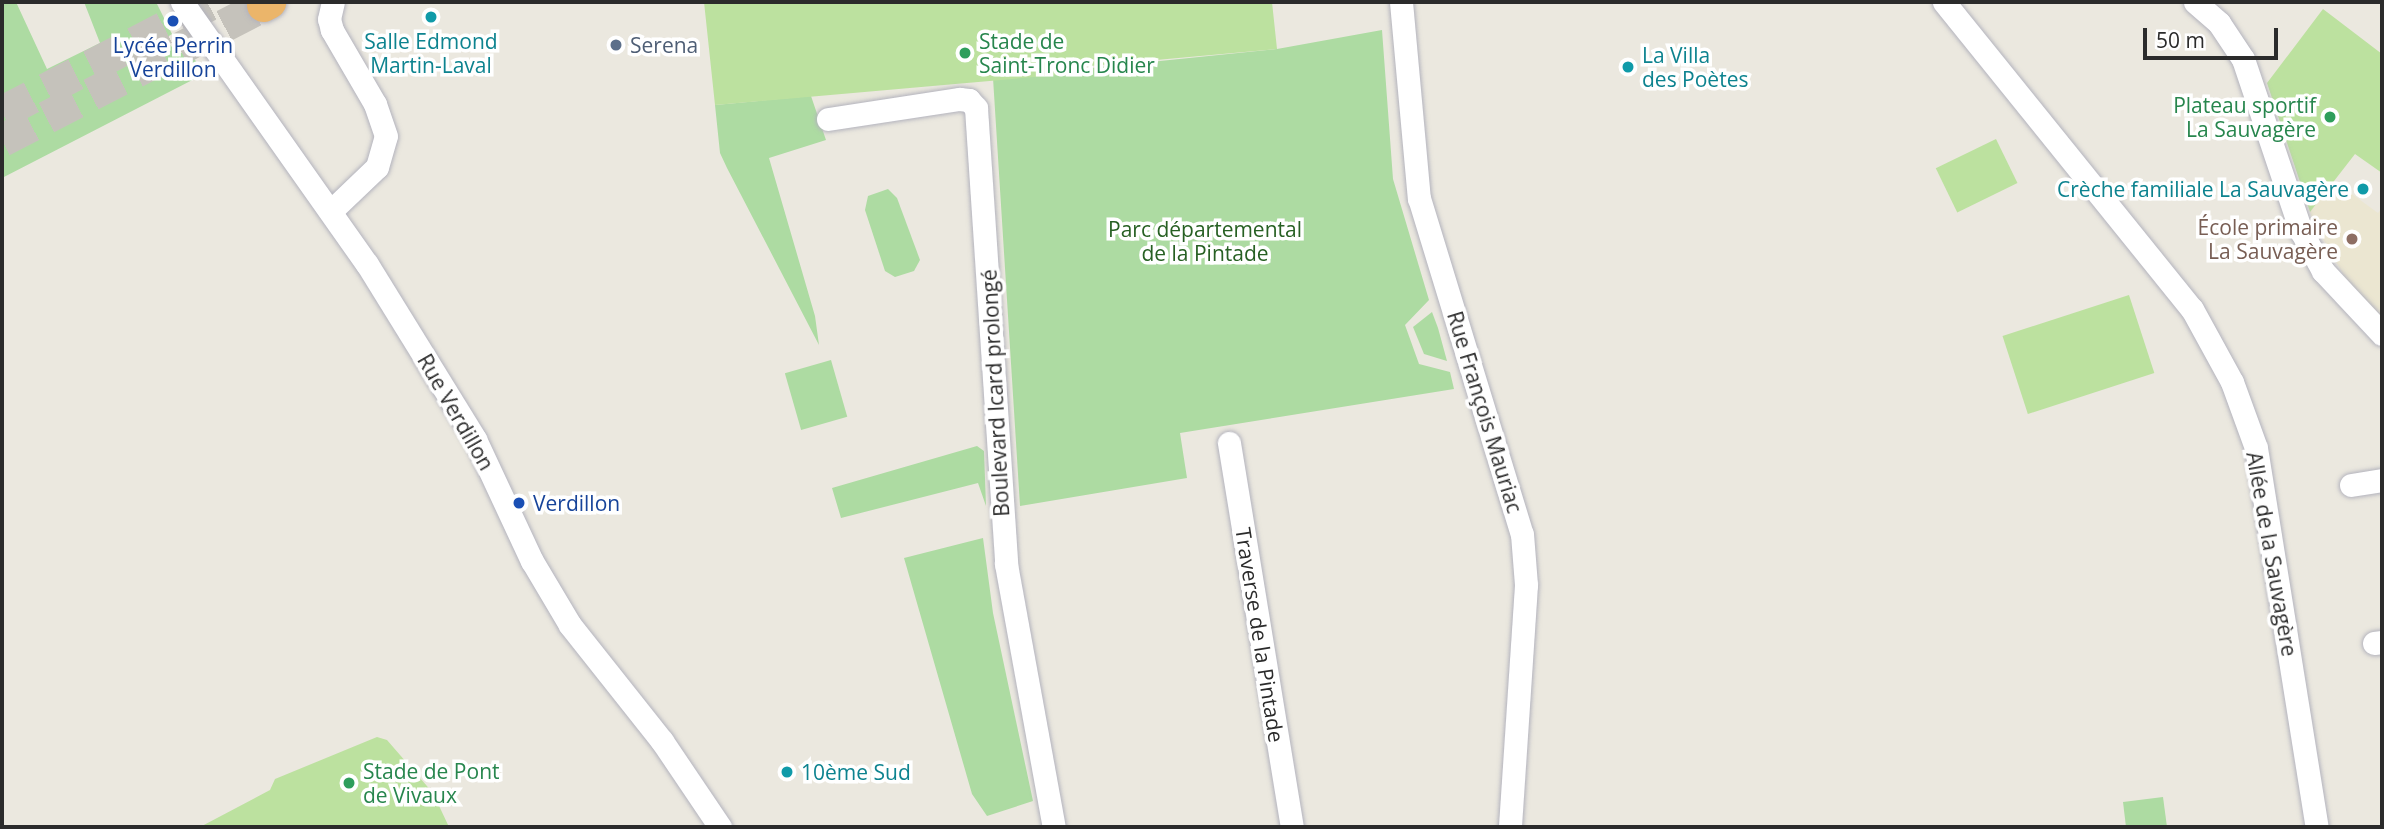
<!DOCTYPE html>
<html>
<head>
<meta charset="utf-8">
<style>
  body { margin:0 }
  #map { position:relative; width:2384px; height:829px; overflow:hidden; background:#ebe8df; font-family:"Open Sans",sans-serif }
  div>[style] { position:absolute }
  .education>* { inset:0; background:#ebe6d1 }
  .green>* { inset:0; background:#addba2; transform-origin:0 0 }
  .pitch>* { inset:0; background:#bce19f; transform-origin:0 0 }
  .highway-tunnel>* { height:33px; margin-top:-16.5px; transform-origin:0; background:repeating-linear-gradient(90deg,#c5c2bb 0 33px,transparent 0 50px) }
  .roads { filter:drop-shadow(0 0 2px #b3b3bd) drop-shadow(0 0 2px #b3b3bd) }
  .minor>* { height:23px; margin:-11.5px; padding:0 11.5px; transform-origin:11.5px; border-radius:11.5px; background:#fff }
  .highway>* { height:33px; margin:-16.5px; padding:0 16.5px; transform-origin:16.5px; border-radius:16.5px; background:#ebb56a }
  .dots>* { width:19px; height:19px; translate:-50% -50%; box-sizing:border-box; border:4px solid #fff; border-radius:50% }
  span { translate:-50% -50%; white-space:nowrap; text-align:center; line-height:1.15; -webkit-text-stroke:7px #fff; paint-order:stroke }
  .culture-label { font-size:21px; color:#0d838f }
  .left { translate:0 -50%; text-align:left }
  .right { translate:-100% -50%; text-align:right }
  .leisure-label { font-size:21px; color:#27864d }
  .transit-label { font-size:21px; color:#164399 }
  .service-label { font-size:21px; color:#4e5e75 }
  .education-label { font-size:21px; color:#785e54 }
  .park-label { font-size:21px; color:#276023 }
  .street-label { font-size:21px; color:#2b2b2b }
  .frame { position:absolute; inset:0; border:4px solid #2b2b2b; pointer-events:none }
  .scale { position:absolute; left:2143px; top:28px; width:135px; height:32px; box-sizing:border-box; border:4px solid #2b2b2b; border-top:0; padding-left:9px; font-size:21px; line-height:24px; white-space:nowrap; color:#2b2b2b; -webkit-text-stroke:5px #fff; paint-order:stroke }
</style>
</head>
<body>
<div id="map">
  <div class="education">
    <div style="clip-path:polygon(2334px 181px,2378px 213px,2382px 208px,2382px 319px,2346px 279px,2314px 223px,2310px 212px)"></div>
  </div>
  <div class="green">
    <div style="clip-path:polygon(2px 2px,16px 2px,47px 69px,100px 43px,84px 2px,156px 2px,172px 34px,166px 38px,177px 55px,188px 49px,204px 74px,2px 178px)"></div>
    <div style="clip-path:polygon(1382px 30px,1393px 179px,1429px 300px,1405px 325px,1419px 364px,1450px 372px,1454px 389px,1180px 433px,1187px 478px,1020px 506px,993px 78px,1277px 49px)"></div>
    <div style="clip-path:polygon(811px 96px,826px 140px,769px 158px,815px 316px,819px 345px,727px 168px,720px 153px,715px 105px)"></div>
    <div style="clip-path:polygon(888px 189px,897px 198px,920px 260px,914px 271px,895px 277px,885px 271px,865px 210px,868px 196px)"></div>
    <div style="clip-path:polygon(1432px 312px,1438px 328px,1447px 361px,1424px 354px,1413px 327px)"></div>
    <div style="left:831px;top:360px;width:59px;height:48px;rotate:74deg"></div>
    <div style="clip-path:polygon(977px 446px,984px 451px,986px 506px,978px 483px,841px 518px,832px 488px)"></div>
    <div style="clip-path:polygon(983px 538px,993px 613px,1033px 801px,987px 816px,972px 794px,904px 558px)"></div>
    <div style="clip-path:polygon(2163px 797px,2167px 827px,2126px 827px,2123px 802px)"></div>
  </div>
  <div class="pitch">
    <div style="clip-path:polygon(704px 2px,1272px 2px,1277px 49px,1057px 69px,1057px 75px,715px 105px)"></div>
    <div style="clip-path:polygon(2323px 9px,2382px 54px,2382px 173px,2355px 154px,2310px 212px,2267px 83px)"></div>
    <div style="left:1996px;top:139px;width:49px;height:67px;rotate:64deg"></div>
    <div style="left:2129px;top:295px;width:82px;height:133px;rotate:72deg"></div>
    <div style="clip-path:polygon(377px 737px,387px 740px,433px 793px,449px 827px,200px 827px,270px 790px,275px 779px)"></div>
  </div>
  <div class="highway-tunnel">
    <div style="left:2px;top:112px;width:238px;rotate:-27.5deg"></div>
    <div style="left:2px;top:140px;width:294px;rotate:-27.3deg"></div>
  </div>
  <div class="roads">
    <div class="minor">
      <div style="left:182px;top:2px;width:321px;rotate:54.8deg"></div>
      <div style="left:367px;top:264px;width:206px;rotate:58.3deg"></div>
      <div style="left:475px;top:439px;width:135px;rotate:65deg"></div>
      <div style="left:532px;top:561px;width:74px;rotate:59.3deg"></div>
      <div style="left:570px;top:625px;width:148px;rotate:51.6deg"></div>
      <div style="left:662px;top:741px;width:104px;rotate:56deg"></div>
      <div style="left:1401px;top:2px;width:197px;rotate:84.8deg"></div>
      <div style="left:1419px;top:198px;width:351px;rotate:73deg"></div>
      <div style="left:1522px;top:534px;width:51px;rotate:85.5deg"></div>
      <div style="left:1526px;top:585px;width:243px;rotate:93.8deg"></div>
      <div style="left:1944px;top:2px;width:395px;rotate:51.1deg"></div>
      <div style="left:2192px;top:309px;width:83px;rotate:61.3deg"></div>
      <div style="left:2232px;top:382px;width:70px;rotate:70deg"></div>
      <div style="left:2256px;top:448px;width:384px;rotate:80.9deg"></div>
      <div style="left:2195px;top:2px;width:32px;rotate:41deg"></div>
      <div style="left:2219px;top:23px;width:43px;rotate:56.3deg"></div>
      <div style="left:2243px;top:59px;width:182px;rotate:71.4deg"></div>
      <div style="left:2301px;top:231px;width:46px;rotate:61.2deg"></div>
      <div style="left:2323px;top:271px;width:86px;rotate:46.9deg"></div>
      <div style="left:828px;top:119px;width:133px;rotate:-8.7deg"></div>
      <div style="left:959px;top:99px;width:10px;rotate:6deg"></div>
      <div style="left:969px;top:100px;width:11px;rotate:49deg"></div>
      <div style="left:976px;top:108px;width:457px;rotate:86.2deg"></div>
      <div style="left:1006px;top:564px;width:267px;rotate:79.7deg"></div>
      <div style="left:332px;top:210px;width:62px;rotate:-43.7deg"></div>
      <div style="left:377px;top:167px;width:32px;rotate:-74deg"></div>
      <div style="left:386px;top:136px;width:34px;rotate:-109deg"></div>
      <div style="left:375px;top:104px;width:86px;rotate:-120.2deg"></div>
      <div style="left:332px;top:30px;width:11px;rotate:-105deg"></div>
      <div style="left:329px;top:19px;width:17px;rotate:-77deg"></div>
      <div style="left:1229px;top:443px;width:389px;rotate:80.7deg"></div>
      <div style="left:2351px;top:485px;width:31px;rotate:-9deg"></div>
      <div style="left:2374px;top:643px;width:8px;rotate:-7deg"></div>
    </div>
    <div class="highway">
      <div style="left:263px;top:5px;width:7px;rotate:-27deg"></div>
    </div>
  </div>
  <div class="dots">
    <div style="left:431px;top:17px;background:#0f9aa8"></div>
    <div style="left:173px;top:21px;background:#1a4fb4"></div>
    <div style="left:616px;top:45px;background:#5c6f8a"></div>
    <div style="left:965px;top:53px;background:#2e9e5b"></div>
    <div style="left:1628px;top:67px;background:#0f9aa8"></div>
    <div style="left:2330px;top:117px;background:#2e9e5b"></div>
    <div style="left:2363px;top:189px;background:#0f9aa8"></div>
    <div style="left:2352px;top:239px;background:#8d6e63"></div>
    <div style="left:519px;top:503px;background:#1a4fb4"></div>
    <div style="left:787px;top:772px;background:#0f9aa8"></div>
    <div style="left:349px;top:783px;background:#2e9e5b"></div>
  </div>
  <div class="culture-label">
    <span style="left:431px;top:53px">Salle Edmond<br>Martin-Laval</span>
    <span class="left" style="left:1642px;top:67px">La Villa<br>des Poètes</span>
    <span class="right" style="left:2349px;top:189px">Crèche familiale La Sauvagère</span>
    <span class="left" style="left:801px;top:772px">10ème Sud</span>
  </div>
  <div class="leisure-label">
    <span class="left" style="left:979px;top:53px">Stade de<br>Saint-Tronc Didier</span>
    <span class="right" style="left:2316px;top:117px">Plateau sportif<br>La Sauvagère</span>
    <span class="left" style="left:363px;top:783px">Stade de Pont<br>de Vivaux</span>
  </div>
  <div class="transit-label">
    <span style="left:173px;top:57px">Lycée Perrin<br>Verdillon</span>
    <span class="left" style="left:533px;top:503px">Verdillon</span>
  </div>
  <div class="service-label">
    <span class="left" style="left:630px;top:45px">Serena</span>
  </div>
  <div class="education-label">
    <span class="right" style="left:2338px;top:239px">École primaire<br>La Sauvagère</span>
  </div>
  <div class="park-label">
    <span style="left:1205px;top:241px">Parc départemental<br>de la Pintade</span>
  </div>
  <div class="street-label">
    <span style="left:995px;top:393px;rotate:-93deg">Boulevard Icard prolongé</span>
    <span style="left:456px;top:412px;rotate:60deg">Rue Verdillon</span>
    <span style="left:1485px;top:412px;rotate:73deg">Rue François Mauriac</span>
    <span style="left:2272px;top:554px;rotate:80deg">Allée de la Sauvagère</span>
    <span style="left:1260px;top:635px;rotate:81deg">Traverse de la Pintade</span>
  </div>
  <div class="frame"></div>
  <div class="scale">50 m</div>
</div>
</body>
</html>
